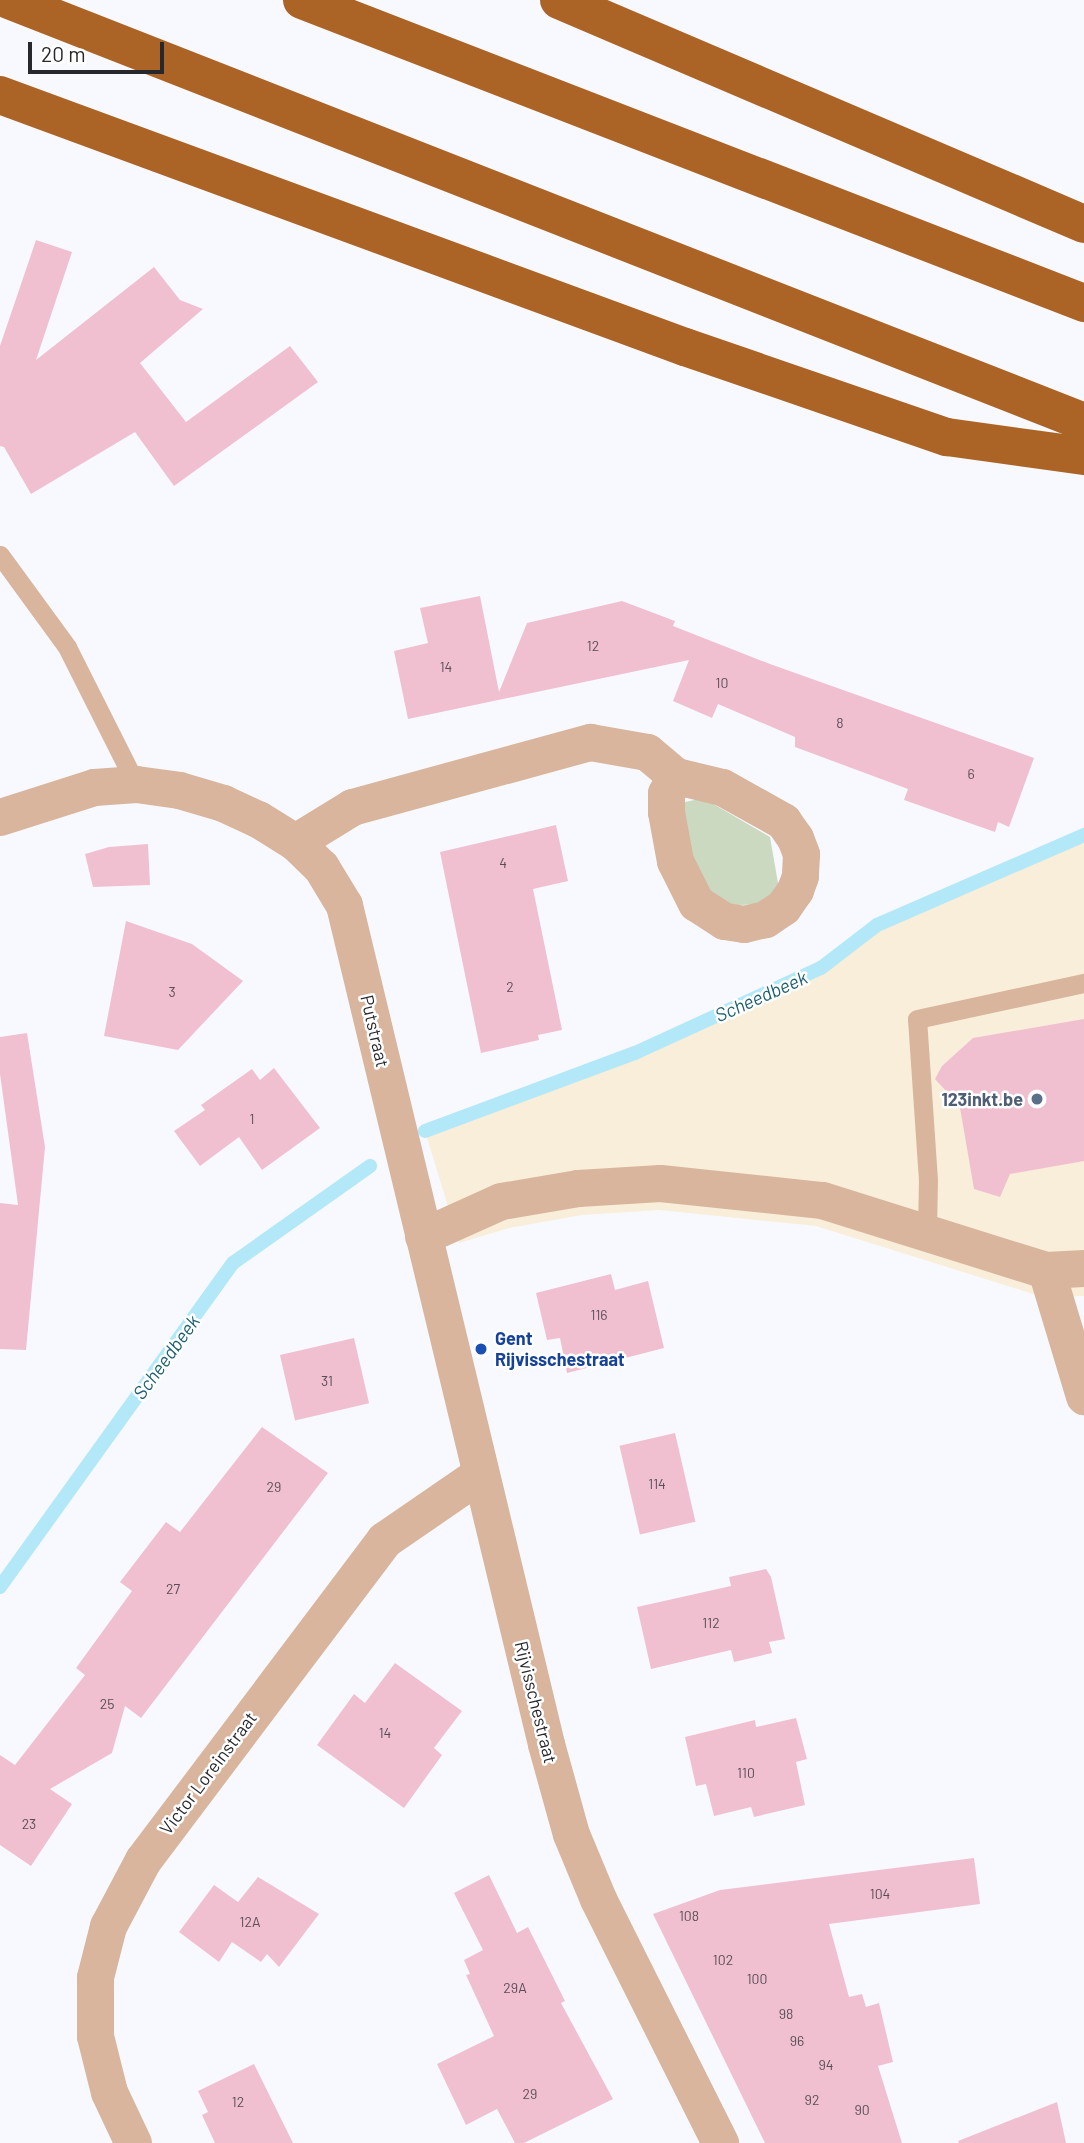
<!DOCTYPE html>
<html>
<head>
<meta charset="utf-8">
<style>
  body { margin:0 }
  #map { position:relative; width:1084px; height:2143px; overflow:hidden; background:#f8f9fe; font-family:Barlow,sans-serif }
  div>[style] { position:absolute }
  .commercial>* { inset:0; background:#f8eed9 }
  .green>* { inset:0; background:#cad9c0 }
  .stream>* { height:14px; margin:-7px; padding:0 7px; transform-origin:7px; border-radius:7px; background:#b3e8f8 }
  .building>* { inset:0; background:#f0c0d1; transform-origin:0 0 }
  .service>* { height:19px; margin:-9.5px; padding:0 9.5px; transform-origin:9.5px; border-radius:9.5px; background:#d8b59c }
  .minor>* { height:37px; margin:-18.5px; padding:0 18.5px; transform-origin:18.5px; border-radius:18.5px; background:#d8b59c }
  .motorway>* { height:38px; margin:-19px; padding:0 19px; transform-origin:19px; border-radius:19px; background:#ab6426 }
  .dots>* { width:19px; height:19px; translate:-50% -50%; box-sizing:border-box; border:4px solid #fff; border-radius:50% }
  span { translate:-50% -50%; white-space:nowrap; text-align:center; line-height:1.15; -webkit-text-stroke:5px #fff; paint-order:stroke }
  .number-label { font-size:14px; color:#594e56 }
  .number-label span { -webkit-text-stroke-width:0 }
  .street-label { font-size:18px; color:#27282d }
  .service-label { font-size:18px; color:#4e5e75; font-weight:700 }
  .right { translate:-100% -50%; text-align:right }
  .transit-label { font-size:18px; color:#164399; font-weight:700 }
  .left { translate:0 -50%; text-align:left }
  .water-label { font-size:19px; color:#1c5f70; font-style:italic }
  .scale { position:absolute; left:28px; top:42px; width:136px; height:32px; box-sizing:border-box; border:4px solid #27282d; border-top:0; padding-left:9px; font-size:21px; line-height:24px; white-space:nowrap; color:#27282d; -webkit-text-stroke:5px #fff; paint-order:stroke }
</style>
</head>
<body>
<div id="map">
  <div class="commercial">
    <div style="clip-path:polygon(1084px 835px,1084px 1296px,1043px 1297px,816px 1226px,659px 1210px,582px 1215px,509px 1228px,459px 1243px,425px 1131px,635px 1053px,821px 968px,877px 925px)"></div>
  </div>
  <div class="green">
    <div style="clip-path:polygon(703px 798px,770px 837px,779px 889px,762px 904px,716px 906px,688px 860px,681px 803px)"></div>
  </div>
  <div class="stream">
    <div style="left:425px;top:1131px;width:224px;rotate:-20.4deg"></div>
    <div style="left:635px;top:1053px;width:205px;rotate:-24.6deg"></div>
    <div style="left:821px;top:968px;width:71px;rotate:-37.5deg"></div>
    <div style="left:877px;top:925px;width:226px;rotate:-23.5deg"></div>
    <div style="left:0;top:1587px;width:399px;rotate:-54.3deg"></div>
    <div style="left:233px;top:1263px;width:168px;rotate:-35.3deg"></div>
  </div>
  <div class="building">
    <div style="clip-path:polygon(36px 240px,72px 252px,36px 360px,154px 267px,180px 300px,203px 309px,140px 363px,186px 422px,290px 346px,318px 382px,174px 486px,135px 432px,31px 494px,4px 447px,0 446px,0 346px)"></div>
    <div style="clip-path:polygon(480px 596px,499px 692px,527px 623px,622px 601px,675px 621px,673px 626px,770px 664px,1034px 758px,1009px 827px,998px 822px,995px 832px,904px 800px,908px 789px,795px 747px,795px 737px,718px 704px,712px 718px,673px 701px,689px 660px,408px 719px,394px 651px,428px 643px,420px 608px)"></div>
    <div style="clip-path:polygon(556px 825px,568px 881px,533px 889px,562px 1030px,538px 1035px,539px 1040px,481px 1053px,440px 852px)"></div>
    <div style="clip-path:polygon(148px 844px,150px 885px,93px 887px,85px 854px,109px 847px)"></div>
    <div style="clip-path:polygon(126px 921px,192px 944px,243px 981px,178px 1050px,104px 1036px)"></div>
    <div style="clip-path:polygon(1084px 1019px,1084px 1161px,1010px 1174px,1000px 1197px,974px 1189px,958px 1096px,947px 1092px,935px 1079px,942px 1066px,973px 1038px)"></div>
    <div style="clip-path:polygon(27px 1033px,45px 1147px,26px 1350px,0 1349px,0 1203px,18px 1205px,0 1074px,0 1037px)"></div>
    <div style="clip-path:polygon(274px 1068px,320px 1128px,262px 1170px,239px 1137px,200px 1166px,174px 1131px,205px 1110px,201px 1105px,252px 1069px,260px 1080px)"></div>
    <div style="clip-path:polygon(611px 1274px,615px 1290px,648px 1281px,664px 1348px,567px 1373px,560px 1338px,547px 1340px,536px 1293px)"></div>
    <div style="left:354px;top:1338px;width:67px;height:76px;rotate:77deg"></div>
    <div style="clip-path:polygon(262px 1427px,328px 1473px,141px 1718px,125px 1706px,112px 1753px,50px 1789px,72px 1804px,31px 1866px,0 1845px,0 1755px,15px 1765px,85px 1675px,76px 1668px,132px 1591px,120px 1582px,166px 1522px,180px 1532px)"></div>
    <div style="left:675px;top:1433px;width:91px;height:57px;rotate:77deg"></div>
    <div style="clip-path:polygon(766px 1569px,771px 1577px,785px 1639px,769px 1642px,772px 1653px,734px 1662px,731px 1650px,651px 1669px,637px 1607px,731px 1586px,729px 1577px)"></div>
    <div style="clip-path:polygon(395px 1663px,462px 1711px,434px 1748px,442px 1755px,404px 1808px,317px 1745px,354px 1694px,365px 1703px)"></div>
    <div style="clip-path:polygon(796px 1718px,807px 1759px,796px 1762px,805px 1805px,754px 1817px,751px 1807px,714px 1816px,706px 1784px,696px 1786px,685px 1737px,755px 1720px,756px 1727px)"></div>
    <div style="clip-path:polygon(974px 1858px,980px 1904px,829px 1924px,849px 1997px,862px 1994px,866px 2007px,879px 2003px,893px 2062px,878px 2066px,902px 2143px,765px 2143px,653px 1914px,720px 1890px)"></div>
    <div style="clip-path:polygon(489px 1875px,517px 1933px,528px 1927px,565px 2001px,561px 2003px,613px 2099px,524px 2143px,515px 2143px,497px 2109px,466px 2125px,437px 2064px,494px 2036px,466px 1975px,470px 1974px,464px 1960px,483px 1950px,454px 1893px)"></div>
    <div style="clip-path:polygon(258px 1877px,319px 1914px,279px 1967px,267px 1954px,261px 1962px,232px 1942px,219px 1962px,179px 1932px,214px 1885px,238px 1902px)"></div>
    <div style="clip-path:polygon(254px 2064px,293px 2143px,215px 2143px,202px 2115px,208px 2112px,198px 2091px)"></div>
    <div style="clip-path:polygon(1057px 2102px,1066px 2143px,959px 2143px,958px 2141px)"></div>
  </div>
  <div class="service">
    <div style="left:0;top:555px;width:114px;rotate:53.9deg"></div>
    <div style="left:67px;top:647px;width:153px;rotate:63.3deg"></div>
    <div style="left:927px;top:1231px;width:51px;rotate:-88.9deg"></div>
    <div style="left:928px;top:1180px;width:161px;rotate:-93.9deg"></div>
    <div style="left:917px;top:1019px;width:171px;rotate:-12.2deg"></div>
  </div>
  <div class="minor">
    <div style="left:676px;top:776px;width:47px;rotate:13.4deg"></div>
    <div style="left:722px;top:787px;width:70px;rotate:29.1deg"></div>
    <div style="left:783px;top:821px;width:21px;rotate:55deg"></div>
    <div style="left:795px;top:838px;width:17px;rotate:69deg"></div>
    <div style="left:801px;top:854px;width:22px;rotate:93deg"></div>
    <div style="left:800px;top:876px;width:15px;rotate:110deg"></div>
    <div style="left:795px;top:890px;width:21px;rotate:125deg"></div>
    <div style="left:783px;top:907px;width:22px;rotate:146deg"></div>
    <div style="left:765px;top:919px;width:22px;rotate:167deg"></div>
    <div style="left:744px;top:924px;width:20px;rotate:-171deg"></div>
    <div style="left:724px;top:921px;width:33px;rotate:-147deg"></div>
    <div style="left:696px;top:903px;width:47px;rotate:-116.6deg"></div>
    <div style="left:675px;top:861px;width:50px;rotate:-100.4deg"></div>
    <div style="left:666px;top:812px;width:19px;rotate:-90deg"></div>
    <div style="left:666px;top:793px;width:20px;rotate:-60deg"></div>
    <div style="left:0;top:817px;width:99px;rotate:-17.7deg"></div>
    <div style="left:94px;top:787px;width:42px;rotate:-4.1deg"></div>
    <div style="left:136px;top:784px;width:43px;rotate:7.9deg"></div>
    <div style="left:179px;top:790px;width:46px;rotate:16.5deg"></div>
    <div style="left:223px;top:803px;width:38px;rotate:25deg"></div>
    <div style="left:258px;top:819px;width:44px;rotate:31.9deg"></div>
    <div style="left:295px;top:842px;width:36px;rotate:44deg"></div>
    <div style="left:321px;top:867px;width:44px;rotate:58.8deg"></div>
    <div style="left:344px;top:905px;width:863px;rotate:76.46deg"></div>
    <div style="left:546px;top:1744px;width:93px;rotate:74.5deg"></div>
    <div style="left:571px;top:1834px;width:70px;rotate:67.4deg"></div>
    <div style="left:598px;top:1899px;width:273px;rotate:63.4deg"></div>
    <div style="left:295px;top:842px;width:67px;rotate:-31.6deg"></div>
    <div style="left:352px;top:807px;width:247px;rotate:-15.3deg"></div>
    <div style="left:590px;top:742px;width:58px;rotate:10deg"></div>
    <div style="left:647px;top:752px;width:38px;rotate:40deg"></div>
    <div style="left:423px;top:1236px;width:85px;rotate:-24.2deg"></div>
    <div style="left:501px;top:1201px;width:78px;rotate:-9.6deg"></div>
    <div style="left:578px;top:1188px;width:82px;rotate:-3.5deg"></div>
    <div style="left:660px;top:1183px;width:163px;rotate:6deg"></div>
    <div style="left:822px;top:1200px;width:235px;rotate:17.4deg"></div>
    <div style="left:1046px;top:1270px;width:38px;rotate:-3deg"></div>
    <div style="left:1046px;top:1270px;width:132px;rotate:73.2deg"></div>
    <div style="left:133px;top:2143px;width:56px;rotate:-115.2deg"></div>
    <div style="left:109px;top:2092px;width:58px;rotate:-104deg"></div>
    <div style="left:95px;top:2036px;width:59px;rotate:-90deg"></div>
    <div style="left:95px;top:1977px;width:53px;rotate:-75.7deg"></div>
    <div style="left:108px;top:1926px;width:75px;rotate:-62.1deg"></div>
    <div style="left:143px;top:1860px;width:401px;rotate:-53deg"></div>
    <div style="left:384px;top:1540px;width:116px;rotate:-34.5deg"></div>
  </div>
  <div class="motorway">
    <div style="left:9px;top:0;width:1155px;rotate:21.43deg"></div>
    <div style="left:302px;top:0;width:839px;rotate:21.18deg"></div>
    <div style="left:559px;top:0;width:571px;rotate:23.11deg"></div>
    <div style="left:0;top:95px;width:730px;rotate:20.2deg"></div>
    <div style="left:685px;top:347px;width:277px;rotate:19deg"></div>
    <div style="left:947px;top:437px;width:138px;rotate:7.9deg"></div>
  </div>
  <div class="dots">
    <div style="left:1037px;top:1099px;background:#5c6f8a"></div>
    <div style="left:481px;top:1349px;background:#1a4fb4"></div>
  </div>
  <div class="number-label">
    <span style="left:593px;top:646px">12</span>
    <span style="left:446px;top:667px">14</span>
    <span style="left:722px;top:683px">10</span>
    <span style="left:840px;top:723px">8</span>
    <span style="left:971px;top:774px">6</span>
    <span style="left:503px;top:863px">4</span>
    <span style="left:510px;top:987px">2</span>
    <span style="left:172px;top:992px">3</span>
    <span style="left:252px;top:1119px">1</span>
    <span style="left:599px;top:1315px">116</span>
    <span style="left:327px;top:1381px">31</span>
    <span style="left:657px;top:1484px">114</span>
    <span style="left:274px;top:1487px">29</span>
    <span style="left:173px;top:1589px">27</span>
    <span style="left:711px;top:1623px">112</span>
    <span style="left:107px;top:1704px">25</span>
    <span style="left:385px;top:1733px">14</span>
    <span style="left:746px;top:1773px">110</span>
    <span style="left:29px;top:1824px">23</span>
    <span style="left:880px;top:1894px">104</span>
    <span style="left:689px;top:1916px">108</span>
    <span style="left:250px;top:1922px">12A</span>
    <span style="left:723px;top:1960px">102</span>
    <span style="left:757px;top:1979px">100</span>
    <span style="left:515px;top:1988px">29A</span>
    <span style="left:786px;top:2014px">98</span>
    <span style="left:797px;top:2041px">96</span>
    <span style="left:826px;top:2065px">94</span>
    <span style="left:530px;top:2094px">29</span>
    <span style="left:812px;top:2100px">92</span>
    <span style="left:238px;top:2102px">12</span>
    <span style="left:862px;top:2110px">90</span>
  </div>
  <div class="street-label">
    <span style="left:375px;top:1031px;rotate:77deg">Putstraat</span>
    <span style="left:536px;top:1702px;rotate:76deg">Rijvisschestraat</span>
    <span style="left:208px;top:1773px;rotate:-53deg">Victor Loreinstraat</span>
  </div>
  <div class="service-label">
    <span class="right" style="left:1023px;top:1099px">123inkt.be</span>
  </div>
  <div class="transit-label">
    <span class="left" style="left:495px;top:1349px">Gent<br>Rijvisschestraat</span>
  </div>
  <div class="water-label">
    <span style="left:761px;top:996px;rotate:-24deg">Scheedbeek</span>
    <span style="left:166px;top:1357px;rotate:-54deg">Scheedbeek</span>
  </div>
  <div class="scale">20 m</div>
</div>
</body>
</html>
